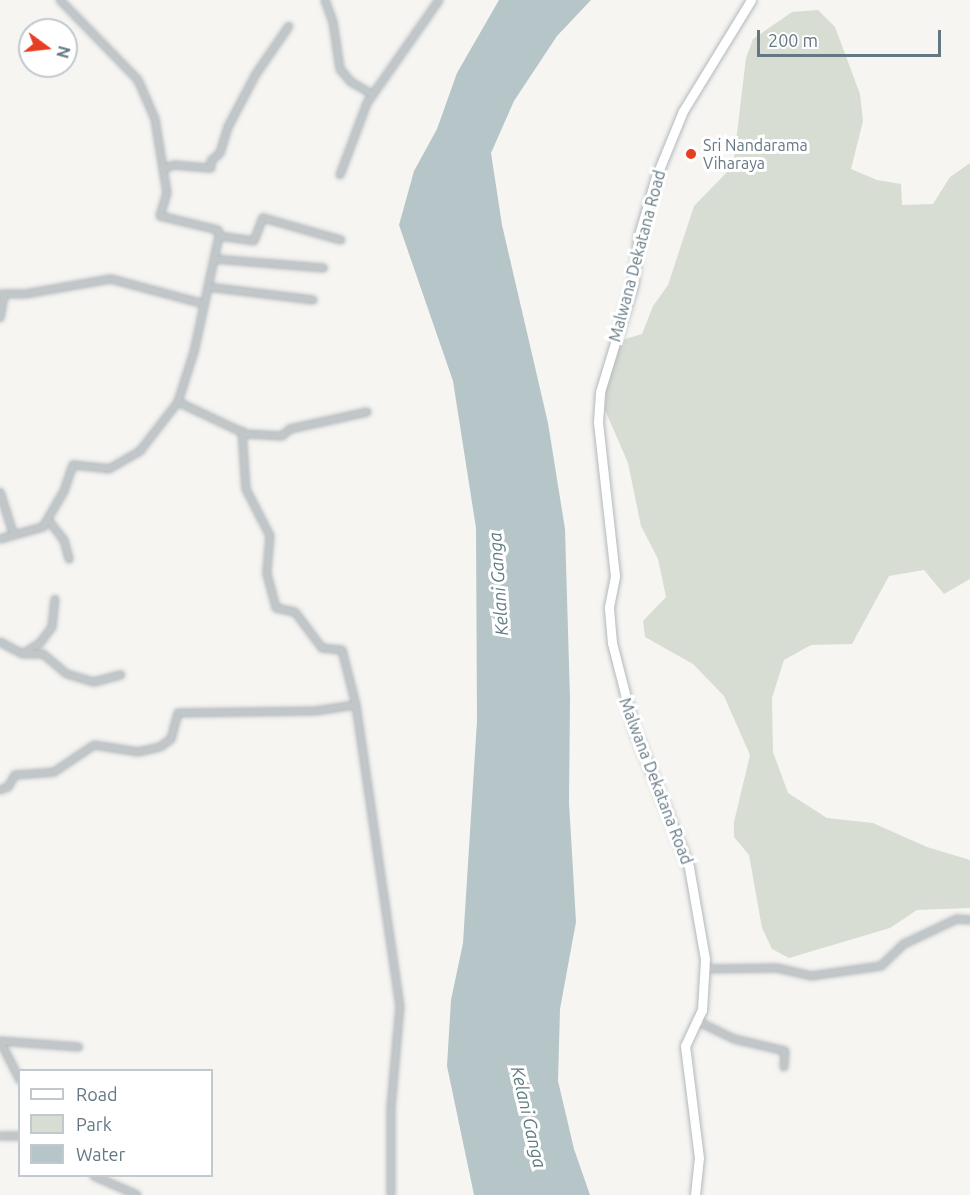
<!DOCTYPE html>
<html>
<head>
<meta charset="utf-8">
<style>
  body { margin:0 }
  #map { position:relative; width:970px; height:1195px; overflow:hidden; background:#f6f5f2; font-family:Ubuntu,sans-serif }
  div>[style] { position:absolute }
  .green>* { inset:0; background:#d7ddd3 }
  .water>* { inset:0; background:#b6c5c7 }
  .roads { filter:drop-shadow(0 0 2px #b3b9bd) drop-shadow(0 0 2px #b3b9bd) }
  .street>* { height:6px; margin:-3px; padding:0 3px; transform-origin:3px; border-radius:3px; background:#c1c6c8 }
  .secondary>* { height:9px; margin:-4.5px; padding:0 4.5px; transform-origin:4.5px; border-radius:4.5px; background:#fff }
  .dots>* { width:16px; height:16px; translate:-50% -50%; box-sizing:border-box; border:3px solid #fff; border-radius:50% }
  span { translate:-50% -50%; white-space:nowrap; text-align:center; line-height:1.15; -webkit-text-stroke:6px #fff; paint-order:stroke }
  .poi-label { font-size:16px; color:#647884 }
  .left { translate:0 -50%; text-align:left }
  .street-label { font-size:16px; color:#647884 }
  .water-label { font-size:18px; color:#5f7b81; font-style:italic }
  .legend { position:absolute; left:18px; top:1069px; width:195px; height:108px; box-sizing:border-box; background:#fff; border:2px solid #c1c9ce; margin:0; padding:8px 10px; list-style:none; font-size:18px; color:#647884 }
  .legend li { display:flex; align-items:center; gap:12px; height:30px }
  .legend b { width:30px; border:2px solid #c1c9ce }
  .north { position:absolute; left:18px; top:18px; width:60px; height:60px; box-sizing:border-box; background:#fff; border:2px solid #c1c9ce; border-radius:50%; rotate:105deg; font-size:16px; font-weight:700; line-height:24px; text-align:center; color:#647884 }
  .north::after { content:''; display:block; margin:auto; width:21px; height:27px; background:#e73d20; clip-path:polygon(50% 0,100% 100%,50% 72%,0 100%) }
  .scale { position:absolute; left:757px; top:30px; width:184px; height:27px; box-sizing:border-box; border:3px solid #647884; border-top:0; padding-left:8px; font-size:18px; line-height:21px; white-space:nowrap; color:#647884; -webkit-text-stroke:4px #fff; paint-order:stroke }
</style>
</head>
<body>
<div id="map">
  <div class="green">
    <div style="clip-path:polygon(818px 10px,835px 27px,860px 94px,863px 121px,851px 169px,877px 180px,901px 184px,902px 205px,933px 204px,950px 177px,970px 163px,970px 579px,944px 594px,924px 570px,889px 576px,852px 644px,811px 645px,784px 660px,772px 698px,773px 752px,788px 793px,827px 818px,873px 823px,927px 847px,970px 860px,970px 908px,917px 910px,890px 928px,789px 958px,772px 949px,762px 928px,749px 855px,734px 837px,734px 822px,750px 755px,724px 696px,693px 664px,645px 637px,643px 621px,666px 597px,658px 559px,641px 526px,628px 463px,605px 410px,606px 386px,622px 340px,642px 334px,653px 306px,668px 285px,694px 206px,733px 166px,746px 58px,753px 39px,792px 12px)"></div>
  </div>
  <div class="water">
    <div style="clip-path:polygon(499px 0,591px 0,557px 36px,514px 101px,491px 153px,502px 225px,548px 423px,565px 529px,570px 699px,569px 802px,576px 922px,560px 1009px,558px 1081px,574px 1149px,590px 1195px,474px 1195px,447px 1066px,451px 1000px,463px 943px,477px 721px,476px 528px,453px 381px,399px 225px,414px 171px,437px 129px,457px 73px)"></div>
  </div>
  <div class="roads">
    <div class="street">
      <div style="left:60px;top:0;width:112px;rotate:45.7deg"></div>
      <div style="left:138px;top:80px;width:43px;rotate:66.4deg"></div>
      <div style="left:155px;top:119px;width:75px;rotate:80.8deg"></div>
      <div style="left:167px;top:193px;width:24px;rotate:107deg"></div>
      <div style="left:160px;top:216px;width:60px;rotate:13.6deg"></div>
      <div style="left:218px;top:230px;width:6px;rotate:81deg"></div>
      <div style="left:325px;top:0;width:23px;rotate:70deg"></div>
      <div style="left:333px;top:22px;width:48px;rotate:81.5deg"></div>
      <div style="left:340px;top:69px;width:17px;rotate:50deg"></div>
      <div style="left:351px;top:82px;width:24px;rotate:30deg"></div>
      <div style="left:163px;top:169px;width:12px;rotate:-20deg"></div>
      <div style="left:174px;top:165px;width:37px;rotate:5deg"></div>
      <div style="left:211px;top:168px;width:7px;rotate:-90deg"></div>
      <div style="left:211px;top:161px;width:12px;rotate:-42deg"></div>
      <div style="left:220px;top:153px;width:27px;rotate:-73deg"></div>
      <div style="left:228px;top:127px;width:60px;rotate:-62.2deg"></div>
      <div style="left:256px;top:74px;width:58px;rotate:-55.5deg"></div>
      <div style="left:340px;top:175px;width:77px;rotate:-69.4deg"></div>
      <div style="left:367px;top:103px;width:126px;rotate:-55deg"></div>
      <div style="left:214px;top:259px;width:110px;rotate:4.7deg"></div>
      <div style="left:208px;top:287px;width:106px;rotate:7.1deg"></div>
      <div style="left:0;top:294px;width:25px"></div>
      <div style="left:25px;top:294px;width:87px;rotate:-9.9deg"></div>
      <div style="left:111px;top:279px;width:96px;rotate:15deg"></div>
      <div style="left:0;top:318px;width:23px;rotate:-80deg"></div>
      <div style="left:178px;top:402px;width:75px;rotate:25.2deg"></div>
      <div style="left:246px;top:434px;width:36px;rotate:3deg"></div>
      <div style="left:282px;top:436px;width:11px;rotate:-41deg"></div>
      <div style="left:290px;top:429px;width:79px;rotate:-12.4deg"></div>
      <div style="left:242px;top:431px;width:58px;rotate:86.1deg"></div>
      <div style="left:246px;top:489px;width:53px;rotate:62.9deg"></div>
      <div style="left:270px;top:536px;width:38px;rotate:95deg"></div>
      <div style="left:267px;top:574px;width:35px;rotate:75deg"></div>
      <div style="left:276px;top:608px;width:19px;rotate:12deg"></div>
      <div style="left:295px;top:612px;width:45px;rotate:53.1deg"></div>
      <div style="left:322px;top:648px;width:20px;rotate:6deg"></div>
      <div style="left:342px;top:650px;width:57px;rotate:75.7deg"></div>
      <div style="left:356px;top:705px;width:304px;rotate:81.7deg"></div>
      <div style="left:400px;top:1006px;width:101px;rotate:95.1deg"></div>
      <div style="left:391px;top:1107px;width:88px;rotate:90deg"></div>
      <div style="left:0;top:492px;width:43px;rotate:72.4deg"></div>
      <div style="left:49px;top:521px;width:24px;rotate:52deg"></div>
      <div style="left:64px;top:540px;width:20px;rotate:75deg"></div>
      <div style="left:0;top:539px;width:45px;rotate:-15.6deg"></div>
      <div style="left:43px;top:527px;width:42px;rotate:-59.7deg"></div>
      <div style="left:64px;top:491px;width:28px;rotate:-71deg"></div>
      <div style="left:73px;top:465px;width:36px;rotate:6deg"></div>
      <div style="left:109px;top:469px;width:36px;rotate:-30deg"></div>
      <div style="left:140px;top:451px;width:62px;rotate:-52.2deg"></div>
      <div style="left:178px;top:402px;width:52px;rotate:-72.3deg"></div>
      <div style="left:194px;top:352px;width:119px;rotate:-77.8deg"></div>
      <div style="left:219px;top:236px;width:35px;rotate:8deg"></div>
      <div style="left:254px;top:241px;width:25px;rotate:-69deg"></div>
      <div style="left:263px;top:218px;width:81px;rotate:15.8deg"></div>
      <div style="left:0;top:642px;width:26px;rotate:28deg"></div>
      <div style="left:23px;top:654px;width:20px"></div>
      <div style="left:43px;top:654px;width:31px;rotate:40deg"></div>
      <div style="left:67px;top:674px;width:28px;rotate:17deg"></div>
      <div style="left:94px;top:682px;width:28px;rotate:-15deg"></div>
      <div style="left:26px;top:652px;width:17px;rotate:-33deg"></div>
      <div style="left:40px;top:643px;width:20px;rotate:-53deg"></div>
      <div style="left:52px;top:627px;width:28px;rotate:-84deg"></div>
      <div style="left:0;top:790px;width:9px;rotate:-21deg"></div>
      <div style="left:8px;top:787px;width:14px;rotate:-60deg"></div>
      <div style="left:15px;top:775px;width:39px;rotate:-4deg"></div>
      <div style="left:54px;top:772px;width:48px;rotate:-34deg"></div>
      <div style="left:94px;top:745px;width:45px;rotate:9deg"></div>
      <div style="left:138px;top:752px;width:23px;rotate:-13deg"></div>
      <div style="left:160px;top:747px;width:14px;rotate:-36deg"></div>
      <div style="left:171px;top:739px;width:27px;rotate:-75deg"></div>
      <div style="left:178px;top:713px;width:137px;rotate:-0.8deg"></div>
      <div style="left:315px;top:711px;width:41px;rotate:-8.3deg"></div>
      <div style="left:706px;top:969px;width:71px;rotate:-0.8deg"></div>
      <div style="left:777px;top:968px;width:35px;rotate:13deg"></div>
      <div style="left:811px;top:976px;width:71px;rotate:-8.1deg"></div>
      <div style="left:881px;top:966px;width:32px;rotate:-44deg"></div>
      <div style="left:904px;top:944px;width:59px;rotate:-25.3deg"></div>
      <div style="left:957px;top:919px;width:13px;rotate:4deg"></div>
      <div style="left:697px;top:1021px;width:41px;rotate:25.9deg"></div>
      <div style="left:734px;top:1039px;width:52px;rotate:13.2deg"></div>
      <div style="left:785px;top:1051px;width:16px;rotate:94deg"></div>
      <div style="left:0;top:1041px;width:79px;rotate:4.3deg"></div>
      <div style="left:0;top:1041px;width:44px;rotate:62.9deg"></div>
      <div style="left:0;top:1136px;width:20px"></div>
      <div style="left:94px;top:1176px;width:47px;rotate:23.8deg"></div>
    </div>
    <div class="secondary">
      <div style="left:695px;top:1195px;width:37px;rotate:-84deg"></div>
      <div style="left:699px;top:1158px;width:113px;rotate:-97.1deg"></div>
      <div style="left:685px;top:1046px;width:40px;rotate:-65deg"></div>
      <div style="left:702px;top:1010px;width:51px;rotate:-86.6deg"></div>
      <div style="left:705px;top:959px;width:93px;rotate:-99.9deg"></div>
      <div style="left:689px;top:867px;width:149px;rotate:-111.7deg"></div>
      <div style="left:634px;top:729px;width:89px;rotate:-104.3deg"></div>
      <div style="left:612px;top:643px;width:36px;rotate:-95deg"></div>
      <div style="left:609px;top:607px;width:32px;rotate:-79deg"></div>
      <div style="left:615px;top:576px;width:155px;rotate:-96.3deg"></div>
      <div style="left:598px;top:422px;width:30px;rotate:-86deg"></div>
      <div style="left:600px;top:392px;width:113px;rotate:-73deg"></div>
      <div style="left:633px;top:284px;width:49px;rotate:-83deg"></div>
      <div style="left:639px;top:235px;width:60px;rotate:-73.7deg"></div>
      <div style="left:656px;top:177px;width:71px;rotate:-67.8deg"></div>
      <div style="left:683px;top:111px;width:130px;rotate:-58.5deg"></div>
    </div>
  </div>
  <div class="dots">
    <div style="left:691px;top:154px;background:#e73d20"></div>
  </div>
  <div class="poi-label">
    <span class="left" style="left:703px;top:154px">Sri Nandarama<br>Viharaya</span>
  </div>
  <div class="street-label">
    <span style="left:637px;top:256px;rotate:-75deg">Malwana Dekatana Road</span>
    <span style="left:656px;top:781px;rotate:69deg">Malwana Dekatana Road</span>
  </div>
  <div class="water-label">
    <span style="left:498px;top:584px;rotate:-94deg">Kelani Ganga</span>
    <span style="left:529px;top:1117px;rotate:77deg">Kelani Ganga</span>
  </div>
  <ul class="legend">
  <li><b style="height:8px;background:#fff"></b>Road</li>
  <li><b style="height:16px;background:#d7ddd3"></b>Park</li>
  <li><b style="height:16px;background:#b6c5c7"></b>Water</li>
  </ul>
  <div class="north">N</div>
  <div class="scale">200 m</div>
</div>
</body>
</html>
